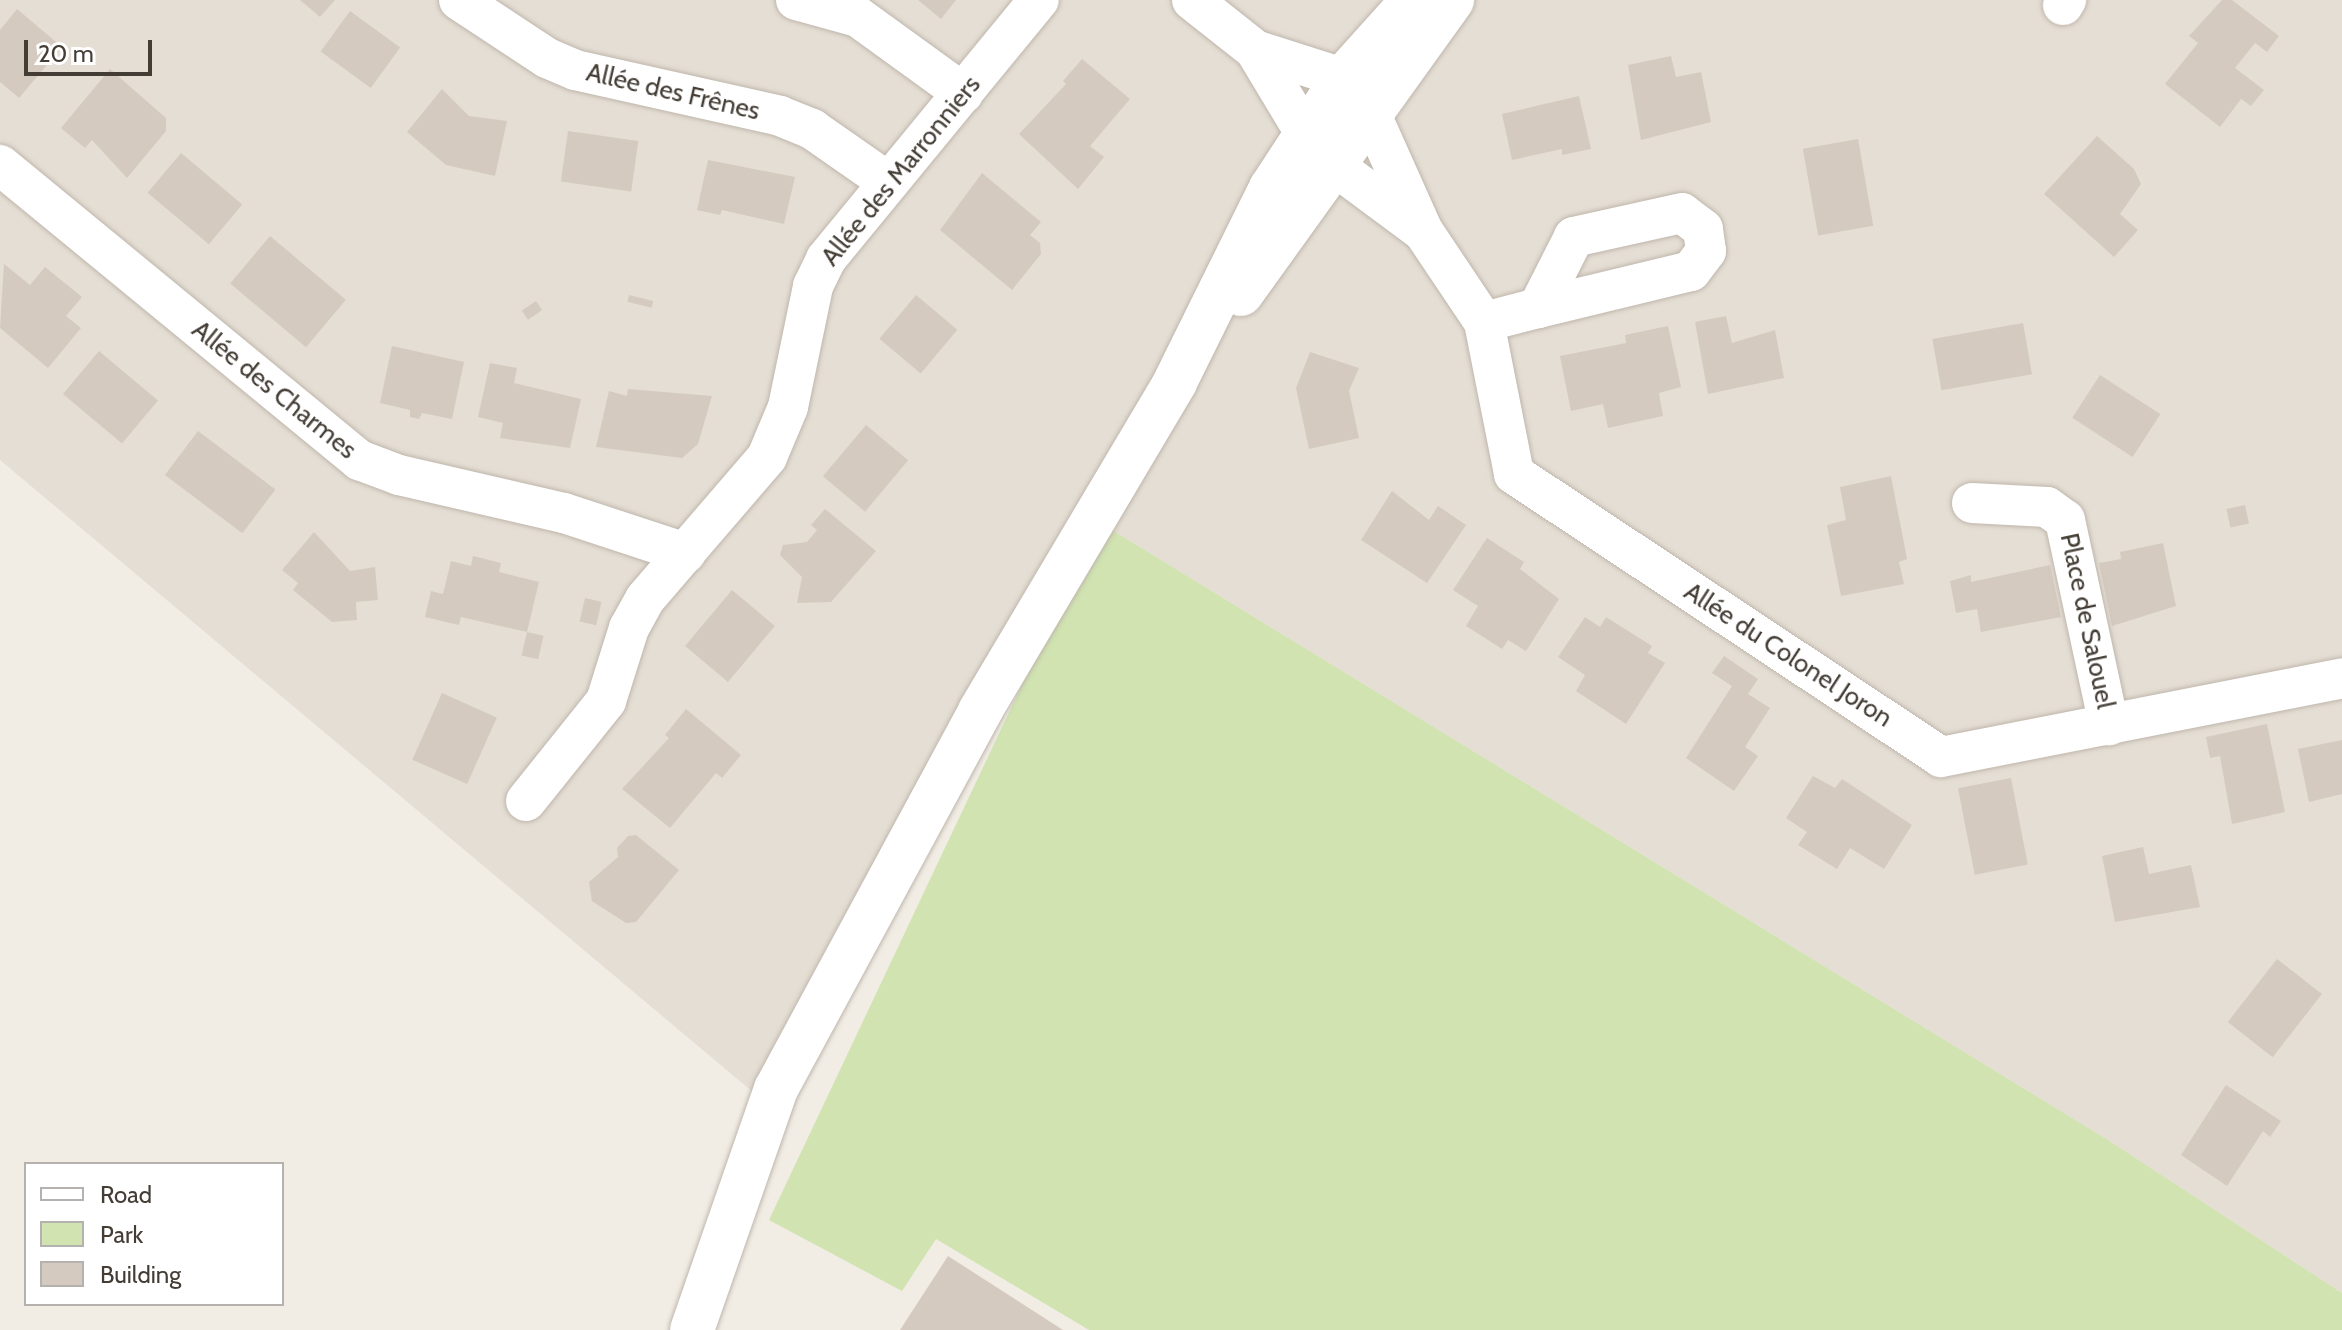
<!DOCTYPE html>
<html>
<head>
<meta charset="utf-8">
<style>
  body { margin:0 }
  #map { position:relative; width:2342px; height:1330px; overflow:hidden; background:#f1ede5; font-family:Cabin,sans-serif }
  div>[style] { position:absolute }
  .residential>* { inset:0; background:#e5ded4 }
  .green>* { inset:0; background:#d0e3b1 }
  .building>* { inset:0; background:#d5cabf; transform-origin:0 0 }
  .roads { filter:drop-shadow(0 0 2px #bfb6ac) drop-shadow(0 0 2px #bfb6ac) }
  .minor>* { height:40px; margin:-20px; padding:0 20px; transform-origin:20px; border-radius:20px; background:#fff }
  .tertiary>* { height:44px; margin:-22px; padding:0 22px; transform-origin:22px; border-radius:22px; background:#fff }
  span { translate:-50% -50%; white-space:nowrap; text-align:center; line-height:1.15; -webkit-text-stroke:8px #fff; paint-order:stroke }
  .street-label { font-size:26px; color:#433d35 }
  .legend { position:absolute; left:24px; top:1162px; width:260px; height:144px; box-sizing:border-box; background:#fff; border:2px solid #b4b1ae; margin:0; padding:10px 14px; list-style:none; font-size:24px; color:#433d35 }
  .legend li { display:flex; align-items:center; gap:16px; height:40px }
  .legend b { width:40px; border:2px solid #b4b1ae }
  .scale { position:absolute; left:24px; top:40px; width:128px; height:36px; box-sizing:border-box; border:4px solid #433d35; border-top:0; padding-left:10px; font-size:24px; line-height:28px; white-space:nowrap; color:#433d35; -webkit-text-stroke:6px #fff; paint-order:stroke }
</style>
</head>
<body>
<div id="map">
  <div class="residential">
    <div style="clip-path:polygon(0 0,2342px 0,2342px 1293px,2108px 1140px,1081px 511px,754px 1093px,0 460px)"></div>
  </div>
  <div class="green">
    <div style="clip-path:polygon(1099px 522px,2108px 1140px,2342px 1293px,2342px 1330px,1089px 1330px,936px 1239px,902px 1291px,769px 1220px)"></div>
  </div>
  <div class="building">
    <div style="clip-path:polygon(300px 0,335px 0,320px 17px)"></div>
    <div style="clip-path:polygon(918px 0,956px 0,941px 19px)"></div>
    <div style="clip-path:polygon(2222px 0,2232px 0,2279px 36px,2267px 52px,2255px 43px,2235px 68px,2264px 90px,2251px 106px,2241px 99px,2220px 127px,2165px 84px,2198px 43px,2189px 36px)"></div>
    <div style="clip-path:polygon(17px 9px,62px 47px,19px 98px,0 82px,0 30px)"></div>
    <div style="left:350px;top:11px;width:62px;height:50px;rotate:36deg"></div>
    <div style="clip-path:polygon(1671px 56px,1676px 77px,1701px 72px,1711px 122px,1641px 140px,1628px 65px)"></div>
    <div style="clip-path:polygon(1082px 59px,1130px 99px,1090px 146px,1104px 157px,1078px 189px,1019px 134px,1066px 84px,1063px 81px)"></div>
    <div style="clip-path:polygon(110px 69px,166px 118px,166px 131px,127px 178px,92px 140px,85px 148px,61px 128px)"></div>
    <div style="clip-path:polygon(442px 89px,469px 116px,507px 121px,495px 176px,446px 165px,407px 132px)"></div>
    <div style="clip-path:polygon(1579px 96px,1591px 149px,1562px 155px,1562px 149px,1512px 160px,1502px 114px)"></div>
    <div style="left:568px;top:131px;width:71px;height:51px;rotate:8deg"></div>
    <div style="clip-path:polygon(2097px 136px,2134px 169px,2141px 184px,2120px 214px,2138px 230px,2114px 257px,2044px 194px)"></div>
    <div style="left:1858px;top:139px;width:88px;height:56px;rotate:80deg"></div>
    <div style="left:181px;top:153px;width:80px;height:52px;rotate:40deg"></div>
    <div style="clip-path:polygon(708px 160px,795px 177px,784px 224px,722px 210px,720px 215px,697px 210px)"></div>
    <div style="clip-path:polygon(982px 173px,1041px 222px,1030px 235px,1040px 243px,1041px 254px,1012px 290px,940px 230px)"></div>
    <div style="left:270px;top:236px;width:99px;height:62px;rotate:40deg"></div>
    <div style="clip-path:polygon(4px 264px,30px 285px,45px 267px,82px 297px,66px 316px,81px 328px,48px 368px,0 328px)"></div>
    <div style="left:629px;top:295px;width:25px;height:7px;rotate:14deg"></div>
    <div style="left:916px;top:295px;width:54px;height:57px;rotate:40deg"></div>
    <div style="left:536px;top:301px;width:11px;height:17px;rotate:56deg"></div>
    <div style="clip-path:polygon(1726px 316px,1732px 343px,1775px 330px,1784px 378px,1708px 394px,1695px 322px)"></div>
    <div style="left:2023px;top:323px;width:52px;height:92px;rotate:80deg"></div>
    <div style="clip-path:polygon(1668px 326px,1681px 387px,1659px 393px,1663px 416px,1608px 428px,1603px 404px,1571px 411px,1560px 356px,1626px 343px,1625px 335px)"></div>
    <div style="clip-path:polygon(392px 346px,464px 362px,452px 419px,422px 413px,419px 419px,410px 417px,410px 410px,380px 403px)"></div>
    <div style="left:99px;top:351px;width:77px;height:56px;rotate:40deg"></div>
    <div style="clip-path:polygon(1310px 352px,1359px 368px,1349px 391px,1359px 438px,1309px 449px,1296px 388px)"></div>
    <div style="clip-path:polygon(490px 363px,517px 368px,514px 383px,581px 399px,570px 448px,500px 438px,503px 423px,478px 417px)"></div>
    <div style="left:2100px;top:375px;width:72px;height:51px;rotate:33deg"></div>
    <div style="clip-path:polygon(628px 389px,712px 396px,698px 444px,682px 458px,596px 447px,609px 391px,627px 396px)"></div>
    <div style="left:866px;top:425px;width:55px;height:67px;rotate:40deg"></div>
    <div style="left:198px;top:431px;width:97px;height:55px;rotate:37deg"></div>
    <div style="clip-path:polygon(1891px 476px,1907px 559px,1899px 562px,1904px 584px,1841px 596px,1827px 525px,1846px 520px,1840px 487px)"></div>
    <div style="clip-path:polygon(1392px 491px,1429px 520px,1438px 506px,1466px 525px,1427px 583px,1361px 540px)"></div>
    <div style="left:2245px;top:505px;width:19px;height:19px;rotate:78deg"></div>
    <div style="clip-path:polygon(825px 509px,876px 551px,831px 602px,797px 603px,802px 577px,780px 555px,783px 545px,807px 542px,817px 530px,811px 525px)"></div>
    <div style="clip-path:polygon(314px 532px,350px 571px,375px 567px,378px 600px,356px 602px,357px 620px,332px 622px,293px 590px,298px 583px,282px 570px)"></div>
    <div style="clip-path:polygon(1487px 538px,1524px 562px,1520px 569px,1559px 599px,1526px 651px,1508px 640px,1502px 649px,1466px 626px,1478px 606px,1453px 590px)"></div>
    <div style="clip-path:polygon(2163px 543px,2176px 606px,2112px 626px,2099px 563px,2121px 559px,2120px 552px)"></div>
    <div style="clip-path:polygon(473px 556px,501px 563px,499px 572px,539px 582px,527px 632px,461px 617px,459px 625px,425px 617px,431px 591px,443px 594px,451px 561px,471px 566px)"></div>
    <div style="clip-path:polygon(2050px 565px,2061px 617px,1981px 632px,1977px 609px,1956px 613px,1950px 581px,1971px 575px,1971px 582px)"></div>
    <div style="left:732px;top:590px;width:56px;height:73px;rotate:40deg"></div>
    <div style="left:585px;top:598px;width:17px;height:24px;rotate:13deg"></div>
    <div style="clip-path:polygon(1585px 617px,1600px 627px,1606px 617px,1652px 646px,1648px 653px,1665px 663px,1626px 724px,1576px 691px,1585px 675px,1558px 657px)"></div>
    <div style="left:527px;top:632px;width:17px;height:24px;rotate:13deg"></div>
    <div style="clip-path:polygon(1724px 656px,1758px 679px,1748px 694px,1770px 708px,1745px 747px,1758px 756px,1734px 791px,1686px 758px,1732px 686px,1712px 673px)"></div>
    <div style="left:442px;top:693px;width:60px;height:73px;rotate:24deg"></div>
    <div style="clip-path:polygon(686px 709px,741px 755px,722px 778px,716px 773px,670px 828px,622px 789px,669px 738px,665px 735px)"></div>
    <div style="clip-path:polygon(2267px 724px,2285px 812px,2232px 824px,2220px 756px,2210px 758px,2206px 737px)"></div>
    <div style="clip-path:polygon(2342px 740px,2342px 794px,2309px 802px,2298px 749px)"></div>
    <div style="clip-path:polygon(1813px 776px,1835px 788px,1842px 779px,1912px 825px,1884px 869px,1850px 848px,1837px 869px,1798px 845px,1807px 832px,1786px 818px)"></div>
    <div style="left:2011px;top:778px;width:88px;height:54px;rotate:79deg"></div>
    <div style="clip-path:polygon(636px 835px,679px 870px,636px 922px,626px 923px,592px 901px,589px 882px,618px 857px,617px 848px,628px 836px)"></div>
    <div style="clip-path:polygon(2143px 847px,2149px 874px,2191px 865px,2200px 907px,2115px 922px,2102px 856px)"></div>
    <div style="left:2277px;top:959px;width:57px;height:80px;rotate:38deg"></div>
    <div style="clip-path:polygon(2226px 1085px,2281px 1121px,2270px 1137px,2263px 1131px,2227px 1186px,2181px 1155px)"></div>
    <div style="clip-path:polygon(948px 1256px,1063px 1330px,900px 1330px)"></div>
  </div>
  <div class="roads">
    <div class="minor">
      <div style="left:459px;top:0;width:105px;rotate:33.4deg"></div>
      <div style="left:547px;top:58px;width:30px;rotate:23deg"></div>
      <div style="left:575px;top:70px;width:210px;rotate:12.6deg"></div>
      <div style="left:780px;top:116px;width:35px;rotate:22deg"></div>
      <div style="left:812px;top:129px;width:93px;rotate:34.9deg"></div>
      <div style="left:796px;top:0;width:64px;rotate:15.3deg"></div>
      <div style="left:858px;top:17px;width:130px;rotate:35.9deg"></div>
      <div style="left:1192px;top:0;width:80px;rotate:38.4deg"></div>
      <div style="left:1255px;top:50px;width:92px;rotate:17.7deg"></div>
      <div style="left:1343px;top:78px;width:49px;rotate:53.4deg"></div>
      <div style="left:1372px;top:117px;width:125px;rotate:65.9deg"></div>
      <div style="left:1423px;top:231px;width:110px;rotate:56.2deg"></div>
      <div style="left:1484px;top:322px;width:155px;rotate:78.8deg"></div>
      <div style="left:1514px;top:474px;width:512px;rotate:33.53deg"></div>
      <div style="left:1941px;top:757px;width:409px;rotate:-11.1deg"></div>
      <div style="left:2063px;top:5px;width:6px;rotate:-59deg"></div>
      <div style="left:1255px;top:50px;width:97px;rotate:58.9deg"></div>
      <div style="left:1305px;top:133px;width:46px;rotate:47.6deg"></div>
      <div style="left:1336px;top:167px;width:106px;rotate:36.5deg"></div>
      <div style="left:0;top:165px;width:465px;rotate:39.4deg"></div>
      <div style="left:359px;top:460px;width:43px;rotate:20.6deg"></div>
      <div style="left:399px;top:475px;width:169px;rotate:13deg"></div>
      <div style="left:564px;top:513px;width:128px;rotate:18.2deg"></div>
      <div style="left:1484px;top:322px;width:56px;rotate:-14.5deg"></div>
      <div style="left:1538px;top:308px;width:157px;rotate:-13.6deg"></div>
      <div style="left:1691px;top:271px;width:25px;rotate:-53deg"></div>
      <div style="left:1706px;top:251px;width:22px;rotate:-98deg"></div>
      <div style="left:1703px;top:229px;width:26px;rotate:-143deg"></div>
      <div style="left:1682px;top:213px;width:111px;rotate:167.5deg"></div>
      <div style="left:1574px;top:237px;width:80px;rotate:116.9deg"></div>
      <div style="left:1972px;top:503px;width:75px;rotate:3.1deg"></div>
      <div style="left:2047px;top:507px;width:22px;rotate:36deg"></div>
      <div style="left:2065px;top:520px;width:210px;rotate:77.9deg"></div>
      <div style="left:526px;top:801px;width:128px;rotate:-51.3deg"></div>
      <div style="left:606px;top:701px;width:77px;rotate:-72.5deg"></div>
      <div style="left:629px;top:628px;width:33px;rotate:-61deg"></div>
      <div style="left:645px;top:599px;width:187px;rotate:-49.3deg"></div>
      <div style="left:767px;top:457px;width:54px;rotate:-67.2deg"></div>
      <div style="left:788px;top:407px;width:124px;rotate:-78.3deg"></div>
      <div style="left:813px;top:286px;width:30px;rotate:-64deg"></div>
      <div style="left:826px;top:259px;width:335px;rotate:-50.6deg"></div>
    </div>
    <div class="tertiary">
      <div style="left:1241px;top:294px;width:362px;rotate:-54.3deg"></div>
      <div style="left:692px;top:1330px;width:255px;rotate:-70.8deg"></div>
      <div style="left:776px;top:1089px;width:430px;rotate:-61.6deg"></div>
      <div style="left:980px;top:711px;width:382px;rotate:-59.3deg"></div>
      <div style="left:1175px;top:382px;width:216px;rotate:-63.7deg"></div>
      <div style="left:1271px;top:188px;width:131px;rotate:-56.8deg"></div>
      <div style="left:1343px;top:78px;width:105px;rotate:-48.1deg"></div>
    </div>
  </div>
  <div class="street-label">
    <span style="left:673px;top:92px;rotate:13deg">Allée des Frênes</span>
    <span style="left:901px;top:171px;rotate:-51deg">Allée des Marronniers</span>
    <span style="left:274px;top:390px;rotate:39deg">Allée des Charmes</span>
    <span style="left:2087px;top:621px;rotate:78deg">Place de Salouel</span>
    <span style="left:1788px;top:655px;rotate:33deg">Allée du Colonel Joron</span>
  </div>
  <ul class="legend">
  <li><b style="height:10px;background:#fff"></b>Road</li>
  <li><b style="height:22px;background:#d0e3b1"></b>Park</li>
  <li><b style="height:22px;background:#d5cabf"></b>Building</li>
  </ul>
  <div class="scale">20 m</div>
</div>
</body>
</html>
